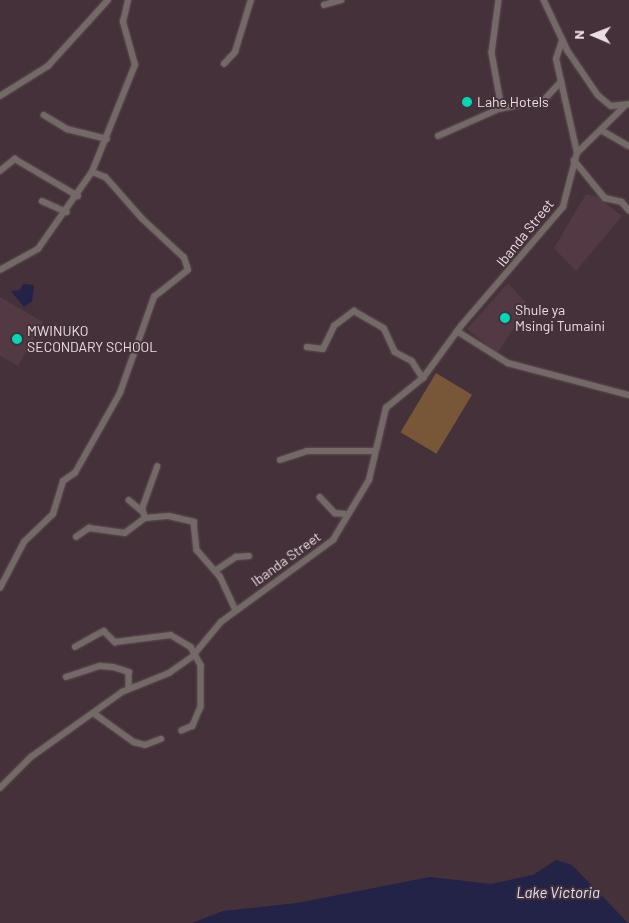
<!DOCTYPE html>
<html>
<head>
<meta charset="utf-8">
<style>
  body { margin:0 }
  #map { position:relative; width:629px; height:923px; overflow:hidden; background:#443139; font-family:Barlow,sans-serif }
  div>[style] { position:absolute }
  .built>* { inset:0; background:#533944 }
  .green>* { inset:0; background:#785638; transform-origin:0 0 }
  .water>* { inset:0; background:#232247 }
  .roads { filter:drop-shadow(0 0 1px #5f4d54) drop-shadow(0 0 1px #5f4d54) }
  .minor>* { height:5.5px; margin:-2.75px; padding:0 2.75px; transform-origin:2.75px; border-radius:2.75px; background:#736967 }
  .dots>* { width:14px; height:14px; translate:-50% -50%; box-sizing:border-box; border:2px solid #443139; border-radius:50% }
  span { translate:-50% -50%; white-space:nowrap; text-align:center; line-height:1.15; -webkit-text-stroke:4px #443139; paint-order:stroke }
  .poi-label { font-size:14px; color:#ebdee3 }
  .left { translate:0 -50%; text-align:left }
  .street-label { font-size:14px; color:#ebdee3 }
  .water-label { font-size:15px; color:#dee0fd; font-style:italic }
  .north { position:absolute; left:569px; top:10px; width:50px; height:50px; -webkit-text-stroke:4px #443139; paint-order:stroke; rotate:271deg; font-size:14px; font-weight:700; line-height:20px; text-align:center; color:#ebdee3 }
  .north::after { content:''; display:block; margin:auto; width:18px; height:22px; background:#ebdee3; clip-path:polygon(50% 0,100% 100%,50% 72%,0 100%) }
</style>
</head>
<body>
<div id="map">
  <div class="built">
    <div style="clip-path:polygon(586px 194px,598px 197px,622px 216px,576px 271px,554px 248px)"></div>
    <div style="clip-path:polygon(508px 283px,529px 306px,497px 353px,467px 329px)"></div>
    <div style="clip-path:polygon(0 297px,43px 322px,18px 366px,0 356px)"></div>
  </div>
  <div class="green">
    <div style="left:436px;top:373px;width:42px;height:69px;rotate:31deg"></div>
  </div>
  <div class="water">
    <div style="clip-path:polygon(23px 284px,34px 285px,32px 301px,24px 307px,11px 291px,20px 290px)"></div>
    <div style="clip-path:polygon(556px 860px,572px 865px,628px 923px,192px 923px,223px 911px,297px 903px,430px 877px,491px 884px,533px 875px)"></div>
  </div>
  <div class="roads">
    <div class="minor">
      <div style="left:499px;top:0;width:53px;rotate:97.5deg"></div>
      <div style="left:492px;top:53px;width:56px;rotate:79.7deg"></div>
      <div style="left:544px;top:0;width:56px;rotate:64.8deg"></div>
      <div style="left:568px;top:51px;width:53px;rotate:55.7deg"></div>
      <div style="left:598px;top:95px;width:17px;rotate:40deg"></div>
      <div style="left:611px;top:106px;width:18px;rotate:-6deg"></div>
      <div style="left:324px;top:5px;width:18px;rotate:-16deg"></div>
      <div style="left:224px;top:64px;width:16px;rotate:-47deg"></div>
      <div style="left:235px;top:52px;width:54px;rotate:-72.9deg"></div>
      <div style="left:0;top:96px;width:57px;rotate:-32deg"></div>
      <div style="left:48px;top:66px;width:89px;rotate:-47.7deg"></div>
      <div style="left:44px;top:115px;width:27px;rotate:31deg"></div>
      <div style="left:67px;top:129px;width:41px;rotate:14deg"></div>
      <div style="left:601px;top:130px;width:32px;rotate:30deg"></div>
      <div style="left:438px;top:136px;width:67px;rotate:-23.9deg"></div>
      <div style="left:499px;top:109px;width:46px;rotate:-11.3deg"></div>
      <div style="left:544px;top:100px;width:25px;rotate:-47deg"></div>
      <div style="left:577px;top:153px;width:67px;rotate:-44.4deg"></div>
      <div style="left:574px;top:160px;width:49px;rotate:50.8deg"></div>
      <div style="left:605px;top:198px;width:17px;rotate:13deg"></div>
      <div style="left:622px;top:202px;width:11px;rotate:49deg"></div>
      <div style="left:0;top:171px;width:19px;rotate:-39deg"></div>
      <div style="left:15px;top:159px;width:73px;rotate:30.4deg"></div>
      <div style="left:42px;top:201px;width:27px;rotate:24deg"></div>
      <div style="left:0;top:270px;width:43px;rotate:-28.9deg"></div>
      <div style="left:38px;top:249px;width:94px;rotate:-55deg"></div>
      <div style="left:92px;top:172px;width:115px;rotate:-68.1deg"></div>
      <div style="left:135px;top:65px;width:45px;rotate:-105.6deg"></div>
      <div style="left:123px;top:22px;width:23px;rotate:-77deg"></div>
      <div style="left:457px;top:331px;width:60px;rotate:32.1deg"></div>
      <div style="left:508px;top:363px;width:125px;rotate:14.8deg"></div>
      <div style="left:307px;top:347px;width:16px;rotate:7deg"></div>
      <div style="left:323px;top:349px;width:25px;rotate:-64deg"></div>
      <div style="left:334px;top:326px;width:25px;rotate:-37deg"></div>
      <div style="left:354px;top:311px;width:34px;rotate:30deg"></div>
      <div style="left:384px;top:328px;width:26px;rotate:65deg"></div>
      <div style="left:395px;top:352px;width:19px;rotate:28deg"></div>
      <div style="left:412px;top:361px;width:20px;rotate:57deg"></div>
      <div style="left:280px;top:460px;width:28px;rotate:-18deg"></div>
      <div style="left:307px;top:451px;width:68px"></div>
      <div style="left:320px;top:497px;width:22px;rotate:47deg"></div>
      <div style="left:335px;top:513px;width:10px;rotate:6deg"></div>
      <div style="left:129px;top:500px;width:17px;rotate:40deg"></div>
      <div style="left:145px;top:518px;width:9px;rotate:-108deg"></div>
      <div style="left:142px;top:509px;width:45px;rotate:-70.3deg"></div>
      <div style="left:76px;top:537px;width:16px;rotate:-35deg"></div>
      <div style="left:89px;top:528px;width:36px;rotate:8deg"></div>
      <div style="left:125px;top:533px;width:25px;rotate:-37deg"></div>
      <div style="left:145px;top:518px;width:24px;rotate:-5deg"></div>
      <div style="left:169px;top:516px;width:26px;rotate:13deg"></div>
      <div style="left:194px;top:522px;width:28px;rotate:84deg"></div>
      <div style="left:197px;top:550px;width:35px;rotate:49deg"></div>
      <div style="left:220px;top:576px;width:38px;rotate:65deg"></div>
      <div style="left:215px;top:571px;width:25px;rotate:-34deg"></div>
      <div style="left:236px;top:557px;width:13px;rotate:-4deg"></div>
      <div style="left:0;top:588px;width:52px;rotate:-62.4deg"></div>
      <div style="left:24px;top:542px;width:40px;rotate:-44deg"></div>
      <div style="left:53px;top:514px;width:34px;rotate:-73deg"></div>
      <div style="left:63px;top:481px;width:14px;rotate:-34deg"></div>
      <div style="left:75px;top:473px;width:92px;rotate:-60.6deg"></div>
      <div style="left:120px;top:393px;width:102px;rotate:-70.5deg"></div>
      <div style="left:154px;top:297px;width:43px;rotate:-38.5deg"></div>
      <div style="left:188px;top:270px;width:13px;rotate:-108deg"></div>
      <div style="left:184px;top:258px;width:57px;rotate:-137.1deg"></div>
      <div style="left:142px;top:219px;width:55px;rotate:-131.3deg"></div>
      <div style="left:106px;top:178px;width:15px;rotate:-157deg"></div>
      <div style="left:75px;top:647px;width:33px;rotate:-29deg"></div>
      <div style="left:104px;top:631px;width:16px;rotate:45deg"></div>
      <div style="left:115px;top:642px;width:56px;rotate:-7.1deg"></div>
      <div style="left:171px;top:635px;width:23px;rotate:31deg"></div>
      <div style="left:191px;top:647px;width:21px;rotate:61deg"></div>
      <div style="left:201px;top:665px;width:42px;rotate:90deg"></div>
      <div style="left:201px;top:707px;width:21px;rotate:113deg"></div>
      <div style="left:193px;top:726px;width:12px;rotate:156deg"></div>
      <div style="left:66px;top:677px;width:36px;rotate:-18deg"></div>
      <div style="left:100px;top:666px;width:13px;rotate:4deg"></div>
      <div style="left:113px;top:667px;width:17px;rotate:17deg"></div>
      <div style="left:129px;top:672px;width:17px;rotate:90deg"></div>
      <div style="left:95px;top:714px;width:48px;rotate:35.7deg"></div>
      <div style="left:134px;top:742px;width:11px;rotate:15deg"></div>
      <div style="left:145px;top:745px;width:17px;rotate:-21deg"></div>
      <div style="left:0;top:788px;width:44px;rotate:-45deg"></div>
      <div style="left:31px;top:757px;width:112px;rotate:-35.5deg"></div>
      <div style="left:122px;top:692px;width:51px;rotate:-22deg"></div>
      <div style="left:169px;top:673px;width:28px;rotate:-35deg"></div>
      <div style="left:192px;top:657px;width:45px;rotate:-50.4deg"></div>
      <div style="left:221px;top:622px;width:139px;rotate:-36.2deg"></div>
      <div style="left:333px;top:540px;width:70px;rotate:-59deg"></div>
      <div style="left:369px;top:480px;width:74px;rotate:-76.7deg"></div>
      <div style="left:386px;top:408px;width:48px;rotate:-39deg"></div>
      <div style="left:423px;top:378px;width:64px;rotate:-53.8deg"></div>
      <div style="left:461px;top:326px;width:157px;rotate:-49.4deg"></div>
      <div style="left:563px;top:207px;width:56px;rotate:-75.5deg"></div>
      <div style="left:577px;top:153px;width:96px;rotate:-102.6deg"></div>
      <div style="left:556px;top:59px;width:20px;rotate:-72deg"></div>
    </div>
  </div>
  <div class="dots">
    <div style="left:467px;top:102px;background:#06d5b6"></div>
    <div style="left:505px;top:318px;background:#06d5b6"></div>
    <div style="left:17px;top:339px;background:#06d5b6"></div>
  </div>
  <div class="poi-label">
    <span class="left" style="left:477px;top:102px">Lahe Hotels</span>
    <span class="left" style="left:515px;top:318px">Shule ya<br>Msingi Tumaini</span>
    <span class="left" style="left:27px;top:339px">MWINUKO<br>SECONDARY SCHOOL</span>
  </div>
  <div class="street-label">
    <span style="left:525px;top:233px;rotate:-51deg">Ibanda Street</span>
    <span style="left:286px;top:559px;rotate:-36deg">Ibanda Street</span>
  </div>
  <div class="water-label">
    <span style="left:558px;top:893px">Lake Victoria</span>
  </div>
  <div class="north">N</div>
</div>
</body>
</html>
